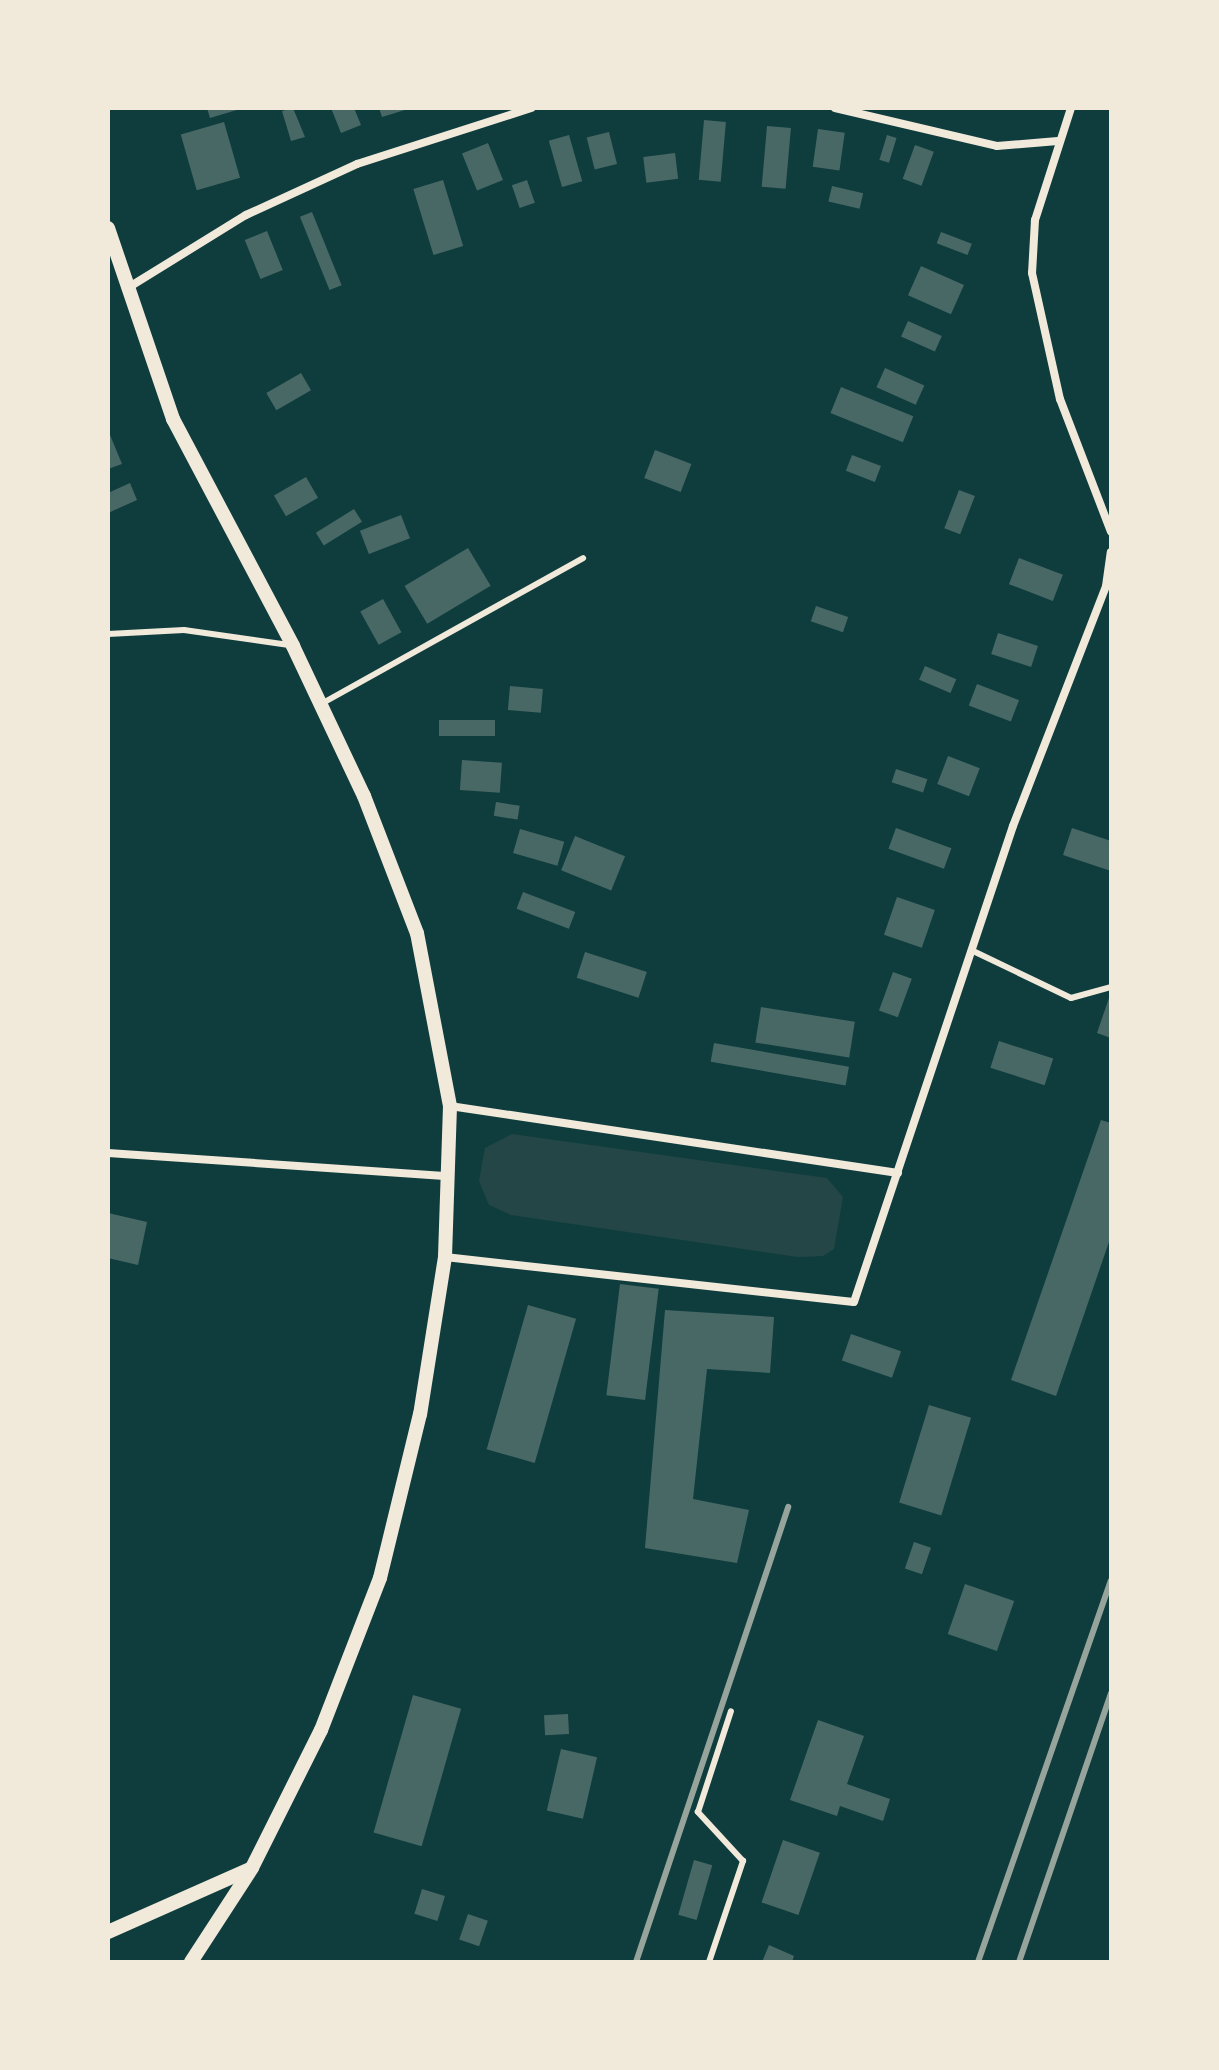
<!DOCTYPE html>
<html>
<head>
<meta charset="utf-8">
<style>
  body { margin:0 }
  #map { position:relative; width:1219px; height:2070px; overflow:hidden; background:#0f3d3e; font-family:"IBM Plex Sans",sans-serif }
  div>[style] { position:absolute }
  .green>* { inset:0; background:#244646 }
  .building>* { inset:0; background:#486865; transform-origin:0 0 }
  .service>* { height:6px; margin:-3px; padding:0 3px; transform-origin:3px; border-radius:3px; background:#f1e9da }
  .minor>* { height:8px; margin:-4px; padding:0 4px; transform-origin:4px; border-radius:4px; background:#f1e9da }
  .tertiary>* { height:14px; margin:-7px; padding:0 7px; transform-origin:7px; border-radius:7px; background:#f1e9da }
  .rail>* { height:6px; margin:-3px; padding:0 3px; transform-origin:3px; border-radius:3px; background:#97a49c }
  span { translate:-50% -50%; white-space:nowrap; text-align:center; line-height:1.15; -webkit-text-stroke:6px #f1e9da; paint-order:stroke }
  .frame { position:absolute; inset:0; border:110px solid #f1e9da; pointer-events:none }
</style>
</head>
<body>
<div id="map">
  <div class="green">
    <div style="clip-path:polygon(512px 1134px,827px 1178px,843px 1197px,834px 1249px,823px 1256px,798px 1257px,511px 1215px,489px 1205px,479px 1181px,485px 1148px)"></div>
  </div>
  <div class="building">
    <div style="clip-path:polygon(207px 108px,239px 108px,240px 109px,210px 118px)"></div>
    <div style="clip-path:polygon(293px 108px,305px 137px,291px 141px,282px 111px)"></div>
    <div style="clip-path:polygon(331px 108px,354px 108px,361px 125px,341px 133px)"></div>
    <div style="clip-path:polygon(379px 108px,407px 108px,408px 109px,382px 117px)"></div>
    <div style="left:704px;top:120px;width:22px;height:60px;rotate:5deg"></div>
    <div style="left:224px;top:122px;width:58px;height:45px;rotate:74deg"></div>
    <div style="left:767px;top:126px;width:24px;height:61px;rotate:5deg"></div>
    <div style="left:818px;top:129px;width:27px;height:38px;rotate:8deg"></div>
    <div style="left:609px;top:132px;width:33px;height:23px;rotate:76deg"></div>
    <div style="left:569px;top:135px;width:48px;height:21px;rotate:74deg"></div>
    <div style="left:887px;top:135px;width:10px;height:26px;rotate:17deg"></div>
    <div style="left:488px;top:143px;width:40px;height:28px;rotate:68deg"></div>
    <div style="left:915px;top:145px;width:20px;height:36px;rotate:20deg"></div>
    <div style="left:675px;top:153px;width:26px;height:32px;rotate:83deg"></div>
    <div style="left:443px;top:180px;width:69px;height:31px;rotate:73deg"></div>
    <div style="left:527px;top:180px;width:24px;height:16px;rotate:71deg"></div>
    <div style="left:832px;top:186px;width:32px;height:16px;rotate:13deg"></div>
    <div style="left:312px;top:212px;width:79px;height:13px;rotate:68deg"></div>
    <div style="left:267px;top:231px;width:42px;height:24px;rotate:68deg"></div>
    <div style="left:941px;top:232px;width:33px;height:12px;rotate:21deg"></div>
    <div style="left:921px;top:266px;width:47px;height:32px;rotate:24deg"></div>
    <div style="left:908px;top:321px;width:37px;height:17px;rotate:24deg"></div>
    <div style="left:885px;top:368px;width:43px;height:21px;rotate:24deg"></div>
    <div style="left:301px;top:373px;width:20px;height:40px;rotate:60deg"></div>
    <div style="left:841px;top:387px;width:78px;height:28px;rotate:22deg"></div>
    <div style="clip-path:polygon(108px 430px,122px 464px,108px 469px)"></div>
    <div style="left:655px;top:450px;width:39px;height:30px;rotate:21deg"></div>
    <div style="left:852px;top:455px;width:31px;height:17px;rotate:21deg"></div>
    <div style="left:306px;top:477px;width:24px;height:37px;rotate:60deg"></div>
    <div style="clip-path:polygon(130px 483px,137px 500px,108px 513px,108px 493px)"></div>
    <div style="left:959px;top:490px;width:17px;height:41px;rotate:21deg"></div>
    <div style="left:354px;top:509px;width:15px;height:45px;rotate:58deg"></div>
    <div style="left:401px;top:515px;width:25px;height:44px;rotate:69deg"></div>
    <div style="left:468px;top:548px;width:44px;height:74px;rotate:59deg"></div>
    <div style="left:1019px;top:558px;width:47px;height:28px;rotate:21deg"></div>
    <div style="left:383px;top:599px;width:38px;height:26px;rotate:61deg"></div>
    <div style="left:816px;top:606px;width:34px;height:16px;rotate:19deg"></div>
    <div style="left:998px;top:633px;width:42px;height:22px;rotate:18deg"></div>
    <div style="left:925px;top:666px;width:34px;height:15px;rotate:23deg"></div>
    <div style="left:977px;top:684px;width:45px;height:23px;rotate:21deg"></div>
    <div style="left:510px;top:686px;width:33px;height:24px;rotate:5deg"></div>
    <div style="left:495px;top:720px;width:16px;height:56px;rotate:90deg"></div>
    <div style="left:948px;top:756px;width:34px;height:30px;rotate:21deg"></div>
    <div style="left:462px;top:760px;width:40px;height:30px;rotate:4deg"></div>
    <div style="left:896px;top:769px;width:33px;height:14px;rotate:18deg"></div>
    <div style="left:496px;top:802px;width:24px;height:14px;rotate:9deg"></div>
    <div style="left:896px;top:828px;width:59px;height:22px;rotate:20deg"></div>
    <div style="clip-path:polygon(1072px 828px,1111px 841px,1111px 871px,1063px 855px)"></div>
    <div style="left:520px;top:829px;width:46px;height:25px;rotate:16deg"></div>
    <div style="left:575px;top:836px;width:54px;height:37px;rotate:22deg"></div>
    <div style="left:523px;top:892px;width:56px;height:18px;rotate:21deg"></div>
    <div style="left:897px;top:897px;width:40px;height:40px;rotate:19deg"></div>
    <div style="left:585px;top:952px;width:65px;height:27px;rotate:18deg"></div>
    <div style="left:893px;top:972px;width:20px;height:41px;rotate:20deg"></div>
    <div style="clip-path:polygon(1111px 992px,1111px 1038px,1097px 1033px)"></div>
    <div style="left:761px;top:1007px;width:95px;height:36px;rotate:9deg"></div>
    <div style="left:999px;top:1041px;width:57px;height:28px;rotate:18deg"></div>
    <div style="left:714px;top:1043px;width:137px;height:19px;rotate:10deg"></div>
    <div style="clip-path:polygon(1101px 1120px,1111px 1123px,1111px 1236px,1056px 1396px,1011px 1380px)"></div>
    <div style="clip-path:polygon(108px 1213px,147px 1222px,138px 1265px,108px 1258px)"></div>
    <div style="left:620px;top:1284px;width:39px;height:112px;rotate:7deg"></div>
    <div style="left:528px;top:1305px;width:50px;height:150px;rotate:16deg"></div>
    <div style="clip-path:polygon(665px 1310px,774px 1317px,770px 1373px,707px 1369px,693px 1499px,749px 1510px,737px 1563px,645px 1548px)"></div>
    <div style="left:851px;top:1334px;width:53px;height:28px;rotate:19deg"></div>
    <div style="left:929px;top:1405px;width:44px;height:102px;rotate:17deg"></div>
    <div style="left:914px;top:1542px;width:18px;height:28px;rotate:19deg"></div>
    <div style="left:965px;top:1584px;width:52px;height:53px;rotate:19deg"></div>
    <div style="left:413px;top:1695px;width:50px;height:143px;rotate:16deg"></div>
    <div style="left:568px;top:1714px;width:20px;height:24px;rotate:87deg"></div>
    <div style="clip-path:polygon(818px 1720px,864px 1736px,847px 1784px,890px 1799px,883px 1821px,840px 1806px,837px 1816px,790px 1800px)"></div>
    <div style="left:561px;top:1749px;width:37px;height:63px;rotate:13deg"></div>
    <div style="left:783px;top:1840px;width:39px;height:66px;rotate:19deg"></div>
    <div style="left:694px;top:1860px;width:19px;height:57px;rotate:16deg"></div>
    <div style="left:422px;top:1889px;width:24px;height:26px;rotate:17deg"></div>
    <div style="left:468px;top:1914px;width:21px;height:27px;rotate:19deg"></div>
    <div style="clip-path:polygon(769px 1945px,794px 1956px,792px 1962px,762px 1962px)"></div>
  </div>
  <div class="service">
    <div style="left:108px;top:634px;width:76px;rotate:-3deg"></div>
    <div style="left:184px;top:630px;width:106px;rotate:8.1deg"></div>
    <div style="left:321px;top:704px;width:300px;rotate:-29.1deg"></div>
    <div style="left:971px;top:950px;width:111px;rotate:25.6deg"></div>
    <div style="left:1071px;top:998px;width:41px;rotate:-15.4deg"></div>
    <div style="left:709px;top:1962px;width:107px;rotate:-71.4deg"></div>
    <div style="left:743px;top:1861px;width:67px;rotate:-132.6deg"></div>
    <div style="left:698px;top:1812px;width:106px;rotate:-71.9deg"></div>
  </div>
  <div class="minor">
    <div style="left:835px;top:108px;width:166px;rotate:13.2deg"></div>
    <div style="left:997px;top:146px;width:61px;rotate:-4.7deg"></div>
    <div style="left:1071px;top:108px;width:118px;rotate:107.8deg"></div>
    <div style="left:1035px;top:220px;width:53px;rotate:93.2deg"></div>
    <div style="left:1032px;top:273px;width:129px;rotate:77.5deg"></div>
    <div style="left:1060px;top:399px;width:142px;rotate:69deg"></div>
    <div style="left:126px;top:289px;width:141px;rotate:-31.7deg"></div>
    <div style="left:246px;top:215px;width:122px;rotate:-24.7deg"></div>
    <div style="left:357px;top:164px;width:183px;rotate:-17.8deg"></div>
    <div style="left:450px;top:1106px;width:453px;rotate:8.5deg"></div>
    <div style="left:108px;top:1153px;width:341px;rotate:3.9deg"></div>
    <div style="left:445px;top:1257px;width:411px;rotate:6.3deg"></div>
    <div style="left:854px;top:1302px;width:502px;rotate:-71.53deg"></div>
    <div style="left:1013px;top:826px;width:257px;rotate:-68.8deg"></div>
    <div style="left:1106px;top:586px;width:34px;rotate:-82deg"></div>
  </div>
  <div class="tertiary">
    <div style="left:108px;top:228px;width:202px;rotate:71.2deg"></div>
    <div style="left:173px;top:419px;width:257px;rotate:62.1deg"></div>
    <div style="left:293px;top:646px;width:166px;rotate:64.7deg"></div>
    <div style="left:364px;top:796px;width:147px;rotate:68.9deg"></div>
    <div style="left:417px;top:933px;width:176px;rotate:79.2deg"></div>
    <div style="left:450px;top:1106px;width:151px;rotate:91.9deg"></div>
    <div style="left:445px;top:1257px;width:159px;rotate:99deg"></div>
    <div style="left:420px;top:1414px;width:169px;rotate:103.7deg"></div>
    <div style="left:380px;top:1578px;width:163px;rotate:111.2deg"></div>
    <div style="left:321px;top:1730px;width:154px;rotate:116.6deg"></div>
    <div style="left:252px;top:1868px;width:112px;rotate:123deg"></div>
    <div style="left:108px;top:1932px;width:155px;rotate:-23.9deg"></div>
  </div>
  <div class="rail">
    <div style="left:636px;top:1962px;width:480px;rotate:-71.5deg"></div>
    <div style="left:978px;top:1962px;width:404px;rotate:-70.8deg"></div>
    <div style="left:1019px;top:1962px;width:284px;rotate:-71.1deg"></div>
  </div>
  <div class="frame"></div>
</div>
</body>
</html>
